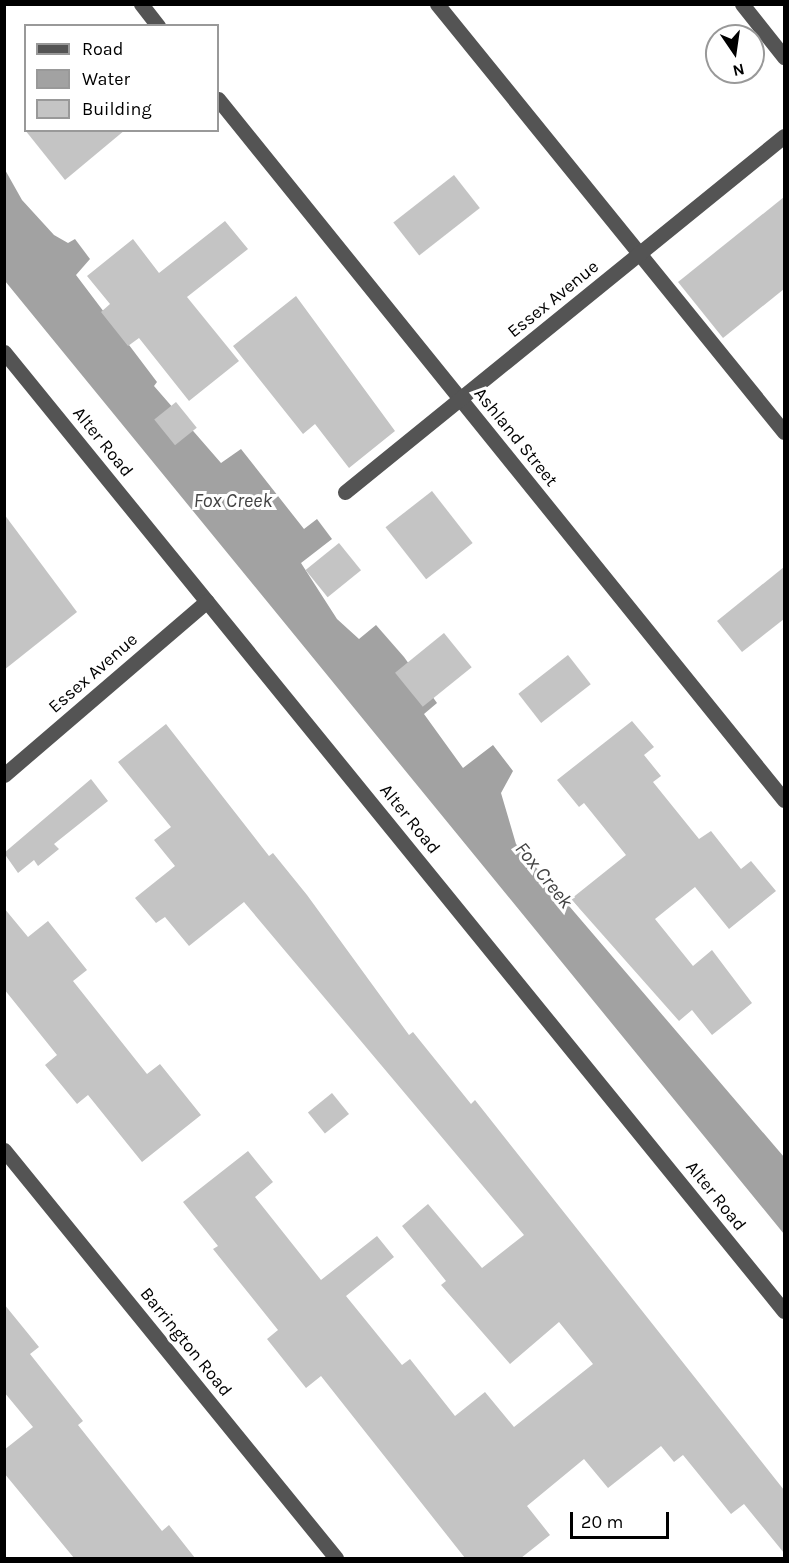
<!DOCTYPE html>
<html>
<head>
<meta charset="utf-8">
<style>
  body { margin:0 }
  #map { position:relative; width:789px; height:1563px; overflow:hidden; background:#fff; font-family:Karla,sans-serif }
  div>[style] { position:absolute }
  .water>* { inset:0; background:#a2a2a2 }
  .building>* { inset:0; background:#c4c4c4; transform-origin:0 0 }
  .minor>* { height:15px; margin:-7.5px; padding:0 7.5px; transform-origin:7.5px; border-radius:7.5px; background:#545454 }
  span { translate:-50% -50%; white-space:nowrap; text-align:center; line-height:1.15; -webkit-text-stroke:6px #fff; paint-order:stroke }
  .street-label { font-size:18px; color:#000 }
  .water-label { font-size:20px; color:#434343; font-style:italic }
  .frame { position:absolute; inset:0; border:6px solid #000; pointer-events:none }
  .legend { position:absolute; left:24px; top:24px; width:195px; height:108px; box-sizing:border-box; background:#fff; border:2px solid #999; margin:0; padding:8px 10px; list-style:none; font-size:18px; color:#000 }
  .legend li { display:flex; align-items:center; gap:12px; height:30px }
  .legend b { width:30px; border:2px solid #999 }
  .north { position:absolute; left:705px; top:24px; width:60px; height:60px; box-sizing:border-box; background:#fff; border:2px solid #999; border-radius:50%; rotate:167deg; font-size:16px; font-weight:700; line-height:24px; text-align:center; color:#000 }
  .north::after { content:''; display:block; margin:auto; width:21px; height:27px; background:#000; clip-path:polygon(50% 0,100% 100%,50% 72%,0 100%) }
  .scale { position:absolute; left:570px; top:1512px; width:99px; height:27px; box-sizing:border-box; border:3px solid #000; border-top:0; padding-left:8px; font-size:18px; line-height:21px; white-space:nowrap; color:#000; -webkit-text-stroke:4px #fff; paint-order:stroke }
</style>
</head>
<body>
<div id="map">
  <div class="water">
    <div style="clip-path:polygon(4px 168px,22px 200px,54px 235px,68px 243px,75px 239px,90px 259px,76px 275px,157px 382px,154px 386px,221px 463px,241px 449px,304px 529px,317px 519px,332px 539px,301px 563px,337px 619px,359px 639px,376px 625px,404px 657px,437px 703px,424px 714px,463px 768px,493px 745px,513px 771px,501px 793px,516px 844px,784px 1157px,784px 1234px,5px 281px)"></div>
  </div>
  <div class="building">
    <div style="clip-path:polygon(25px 130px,125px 130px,65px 180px)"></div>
    <div style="left:454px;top:175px;width:42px;height:77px;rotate:52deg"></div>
    <div style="clip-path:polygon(784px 197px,784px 289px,723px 338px,678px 282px)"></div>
    <div style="clip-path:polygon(225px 221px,248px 249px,187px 297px,239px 361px,189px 401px,139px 338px,128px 346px,101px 312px,110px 304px,87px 276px,133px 239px,159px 273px)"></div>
    <div style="clip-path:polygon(296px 296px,395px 431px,349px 468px,315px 424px,303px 434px,233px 346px)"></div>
    <div style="left:176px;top:402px;width:33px;height:28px;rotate:51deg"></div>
    <div style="left:432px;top:491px;width:66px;height:59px;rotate:52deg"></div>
    <div style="clip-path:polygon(4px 514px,77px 612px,4px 670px)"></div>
    <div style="left:339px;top:543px;width:35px;height:43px;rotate:51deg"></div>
    <div style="clip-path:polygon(784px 567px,784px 619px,742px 652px,717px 621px)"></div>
    <div style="left:444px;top:633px;width:44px;height:63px;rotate:51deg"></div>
    <div style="left:568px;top:655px;width:37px;height:63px;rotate:52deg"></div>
    <div style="clip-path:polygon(632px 721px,654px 747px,644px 755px,661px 776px,653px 782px,699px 839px,711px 831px,741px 869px,751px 861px,776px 891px,729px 929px,695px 887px,655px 919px,693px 966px,712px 950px,752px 1003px,712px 1035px,692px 1010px,679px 1021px,571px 899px,626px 855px,584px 803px,579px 807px,557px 780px)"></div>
    <div style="clip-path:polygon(166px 724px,269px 856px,273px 853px,307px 895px,409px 1035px,413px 1032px,471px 1104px,475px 1100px,784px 1490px,784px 1553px,744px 1504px,731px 1514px,683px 1455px,674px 1462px,661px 1446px,608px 1488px,584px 1459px,527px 1506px,550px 1535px,521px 1558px,465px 1558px,321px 1376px,306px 1388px,267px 1339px,278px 1330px,213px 1249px,218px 1246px,183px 1202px,248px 1151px,273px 1182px,255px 1197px,321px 1280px,377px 1236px,394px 1257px,346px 1296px,402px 1365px,410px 1359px,455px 1416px,485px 1392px,514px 1427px,593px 1364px,559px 1322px,510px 1364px,441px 1285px,446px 1281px,402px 1226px,428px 1204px,482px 1268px,524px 1235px,244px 902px,189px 946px,165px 917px,156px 923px,135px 898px,175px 866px,154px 840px,171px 827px,118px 762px)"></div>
    <div style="clip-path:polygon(91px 779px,108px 801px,54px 844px,59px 849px,38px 866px,34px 860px,18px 873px,4px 853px)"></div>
    <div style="clip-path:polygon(4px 908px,28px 937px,48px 921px,87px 970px,73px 981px,147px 1074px,160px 1064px,201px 1115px,142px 1162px,88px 1095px,77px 1104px,45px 1065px,57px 1055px,4px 989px)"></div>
    <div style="left:332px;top:1093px;width:27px;height:31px;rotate:51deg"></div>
    <div style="clip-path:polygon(4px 1304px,39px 1347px,30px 1354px,83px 1421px,78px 1425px,162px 1531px,169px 1525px,195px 1558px,74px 1558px,4px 1473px,4px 1450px,33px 1427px,4px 1392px)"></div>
  </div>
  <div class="minor">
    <div style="left:141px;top:4px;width:28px;rotate:52deg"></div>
    <div style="left:437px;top:4px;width:551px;rotate:50.97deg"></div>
    <div style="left:742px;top:4px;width:68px;rotate:51.6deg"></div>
    <div style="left:218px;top:99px;width:901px;rotate:51.08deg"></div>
    <div style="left:4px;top:352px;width:1236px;rotate:50.88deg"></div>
    <div style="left:345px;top:492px;width:565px;rotate:-39.04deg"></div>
    <div style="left:4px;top:775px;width:267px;rotate:-40.6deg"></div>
    <div style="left:4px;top:1150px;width:526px;rotate:50.86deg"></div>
  </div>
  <div class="street-label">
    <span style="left:553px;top:299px;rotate:-39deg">Essex Avenue</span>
    <span style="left:516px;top:437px;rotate:51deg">Ashland Street</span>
    <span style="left:103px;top:442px;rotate:51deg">Alter Road</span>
    <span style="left:93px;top:673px;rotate:-41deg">Essex Avenue</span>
    <span style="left:410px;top:819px;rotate:51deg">Alter Road</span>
    <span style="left:716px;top:1196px;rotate:51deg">Alter Road</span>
    <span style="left:186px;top:1342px;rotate:51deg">Barrington Road</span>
  </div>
  <div class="water-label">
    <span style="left:233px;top:500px">Fox Creek</span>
    <span style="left:544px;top:875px;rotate:51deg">Fox Creek</span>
  </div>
  <div class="frame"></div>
  <ul class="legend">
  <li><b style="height:8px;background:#545454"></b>Road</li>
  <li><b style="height:16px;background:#a2a2a2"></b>Water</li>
  <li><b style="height:16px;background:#c4c4c4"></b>Building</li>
  </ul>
  <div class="north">N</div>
  <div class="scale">20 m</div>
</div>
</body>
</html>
